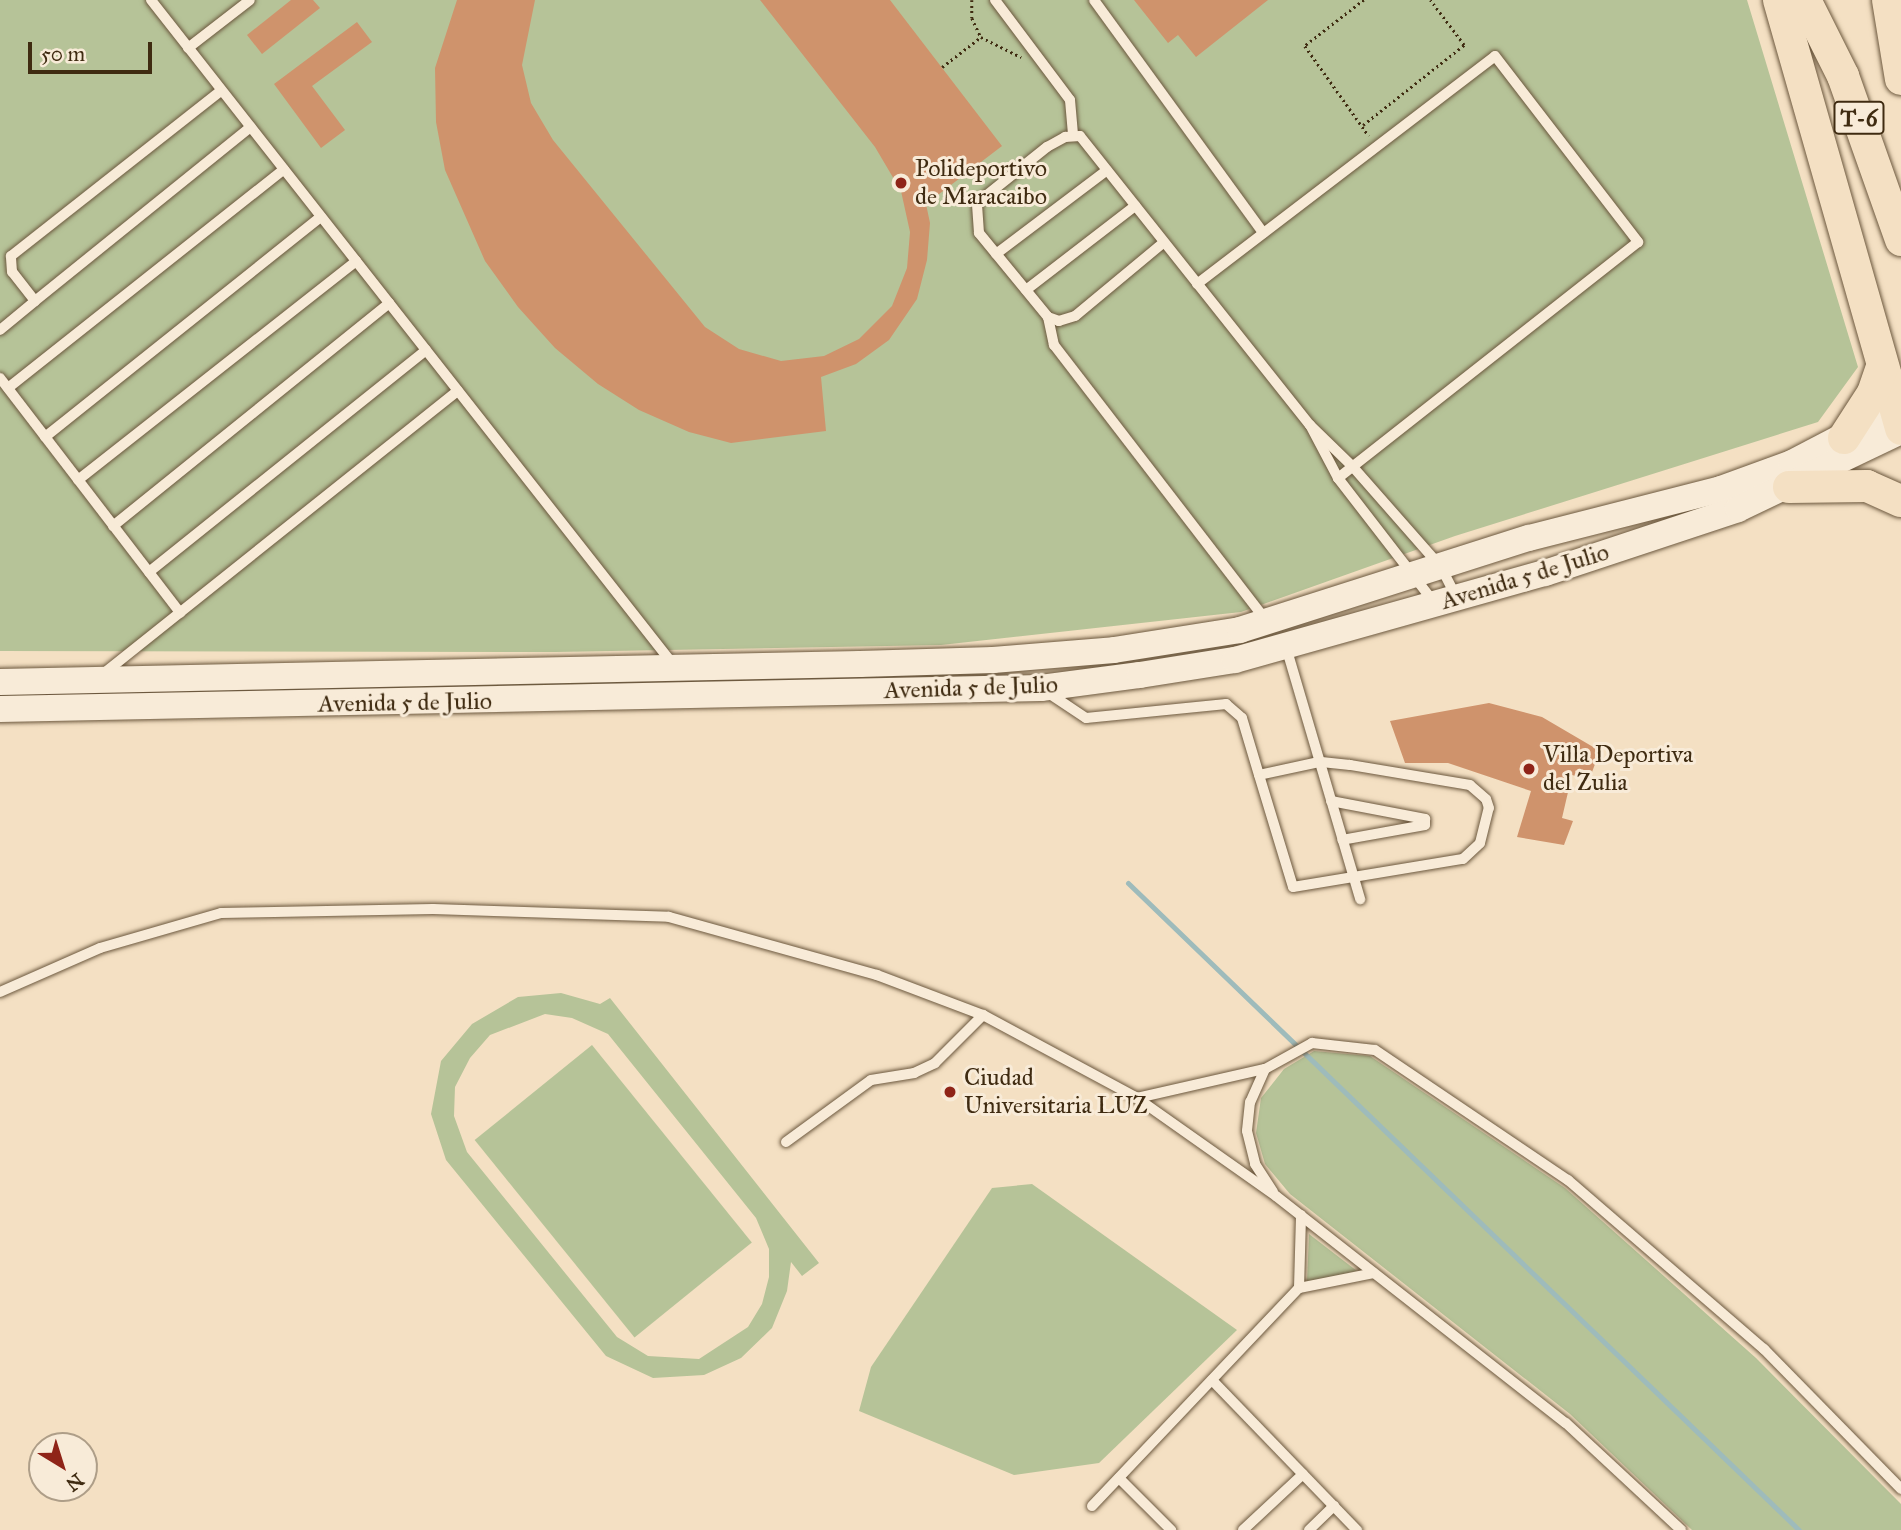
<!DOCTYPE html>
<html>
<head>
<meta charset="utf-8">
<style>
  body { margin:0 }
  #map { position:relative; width:1901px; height:1530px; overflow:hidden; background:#f4e0c3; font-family:"IM FELL Great Primer",serif }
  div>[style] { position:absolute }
  .green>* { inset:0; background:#b6c398; transform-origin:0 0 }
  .stream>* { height:5px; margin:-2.5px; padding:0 2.5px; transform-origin:2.5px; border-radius:2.5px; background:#9ebbbb }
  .building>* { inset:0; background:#cf936c }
  .path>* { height:2.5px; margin-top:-1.25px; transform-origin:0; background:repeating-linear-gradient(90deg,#3f2b11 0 2px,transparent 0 5.5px) }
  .roads { filter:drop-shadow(0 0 2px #6c583e) drop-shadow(0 0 2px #6c583e) }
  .service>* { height:10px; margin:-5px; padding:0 5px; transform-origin:5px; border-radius:5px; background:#f8ebd8 }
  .secondary>* { height:26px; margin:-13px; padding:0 13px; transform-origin:13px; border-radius:13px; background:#f8ebd8 }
  .trunk>* { height:32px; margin:-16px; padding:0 16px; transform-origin:16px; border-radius:16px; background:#f4e0c3 }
  .dots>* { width:19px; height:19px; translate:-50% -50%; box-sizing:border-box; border:4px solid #f8ebd8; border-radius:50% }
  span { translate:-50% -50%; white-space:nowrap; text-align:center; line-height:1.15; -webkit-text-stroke:6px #f8ebd8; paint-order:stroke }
  .shield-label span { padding:2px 5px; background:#f8ebd8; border:2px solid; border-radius:5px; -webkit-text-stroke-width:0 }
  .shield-label { font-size:23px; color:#3f2b11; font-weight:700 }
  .poi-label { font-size:24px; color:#3f2b11 }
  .left { translate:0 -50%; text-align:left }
  .street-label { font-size:24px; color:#3f2b11 }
  .north { position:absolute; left:28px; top:1432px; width:70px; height:70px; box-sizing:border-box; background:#f8ebd8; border:2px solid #ae9e88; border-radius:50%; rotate:142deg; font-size:19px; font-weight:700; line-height:28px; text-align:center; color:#3f2b11 }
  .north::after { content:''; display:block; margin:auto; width:24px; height:32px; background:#8f2418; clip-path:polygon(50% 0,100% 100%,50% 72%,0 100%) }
  .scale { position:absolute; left:28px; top:42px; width:124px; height:32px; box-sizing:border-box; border:4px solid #3f2b11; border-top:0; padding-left:9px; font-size:21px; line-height:24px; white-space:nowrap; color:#3f2b11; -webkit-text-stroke:5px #f8ebd8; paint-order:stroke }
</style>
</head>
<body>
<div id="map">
  <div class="green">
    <div style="clip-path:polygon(0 0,1747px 0,1858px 367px,1818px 422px,1455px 536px,1241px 612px,941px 645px,555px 652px,0 651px)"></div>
    <div style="clip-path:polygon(evenodd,561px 993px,600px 1004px,610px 998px,819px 1263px,802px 1276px,791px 1262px,787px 1291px,772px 1328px,741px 1358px,704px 1375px,653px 1378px,606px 1356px,446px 1160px,431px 1114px,441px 1061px,472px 1024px,518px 997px,561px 993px,545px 1014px,572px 1018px,608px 1034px,756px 1218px,769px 1249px,769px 1277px,762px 1304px,748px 1327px,699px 1359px,648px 1356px,617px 1337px,467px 1152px,454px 1116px,455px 1087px,470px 1058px,490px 1035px,545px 1014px)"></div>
    <div style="left:592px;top:1045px;width:254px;height:151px;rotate:51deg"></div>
    <div style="clip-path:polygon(1314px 1051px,1370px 1056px,1565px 1188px,1756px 1358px,1901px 1504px,1901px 1530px,1692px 1530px,1570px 1414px,1290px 1194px,1265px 1164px,1256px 1133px,1261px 1098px,1284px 1069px)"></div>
    <div style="clip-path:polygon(1032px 1184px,1237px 1330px,1099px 1463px,1014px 1475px,859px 1411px,871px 1367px,992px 1188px)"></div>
    <div style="clip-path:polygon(1309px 1234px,1357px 1271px,1307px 1282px)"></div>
  </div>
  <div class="stream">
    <div style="left:1128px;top:883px;width:932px;rotate:43.96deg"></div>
  </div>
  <div class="building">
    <div style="clip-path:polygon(291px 0,313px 0,320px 8px,262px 54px,247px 35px)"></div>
    <div style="clip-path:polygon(457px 0,535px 0,522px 65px,531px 103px,553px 140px,705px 327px,739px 349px,781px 361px,824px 356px,859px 339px,892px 306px,907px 268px,910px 232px,901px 191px,875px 147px,760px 0,890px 0,1002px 146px,926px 204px,930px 223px,927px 260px,917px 299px,889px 340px,856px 364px,821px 377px,826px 431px,731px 443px,689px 432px,639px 410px,598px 384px,555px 348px,518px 307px,485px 261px,445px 170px,436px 122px,435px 68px)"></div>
    <div style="clip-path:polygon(1134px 0,1268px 0,1196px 57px,1178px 35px,1168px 43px)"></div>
    <div style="clip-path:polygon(357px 22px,372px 42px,312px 86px,345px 130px,321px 148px,274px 84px)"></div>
    <div style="clip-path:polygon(1489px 703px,1542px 717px,1600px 751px,1589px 780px,1572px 775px,1562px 818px,1573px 821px,1564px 845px,1517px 837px,1531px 791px,1448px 763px,1405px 763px,1390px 721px)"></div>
  </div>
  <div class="path">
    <div style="left:972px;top:0;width:18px;rotate:90deg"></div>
    <div style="left:972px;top:18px;width:21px;rotate:65deg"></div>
    <div style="left:981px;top:37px;width:45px;rotate:26.6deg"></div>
    <div style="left:1364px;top:0;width:75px;rotate:142.1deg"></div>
    <div style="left:1305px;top:46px;width:110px;rotate:54.6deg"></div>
    <div style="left:942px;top:67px;width:49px;rotate:-37.6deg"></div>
    <div style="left:1363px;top:125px;width:129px;rotate:-38.4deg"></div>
    <div style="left:1464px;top:45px;width:56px;rotate:-127.1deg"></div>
  </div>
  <div class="roads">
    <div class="service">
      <div style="left:151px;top:0;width:843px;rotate:51.84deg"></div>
      <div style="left:995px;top:0;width:125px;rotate:53.1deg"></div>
      <div style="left:1070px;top:100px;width:35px;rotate:85deg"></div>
      <div style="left:1094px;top:0;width:288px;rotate:54deg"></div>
      <div style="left:188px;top:48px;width:78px;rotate:-37.7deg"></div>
      <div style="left:1163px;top:243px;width:114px;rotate:140.3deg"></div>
      <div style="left:1075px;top:316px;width:17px;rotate:163deg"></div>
      <div style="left:1059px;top:321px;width:12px;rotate:-160deg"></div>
      <div style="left:1048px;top:317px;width:109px;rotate:-129.4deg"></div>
      <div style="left:979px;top:233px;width:30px;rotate:-94deg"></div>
      <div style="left:977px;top:203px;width:90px;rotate:-38.7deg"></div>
      <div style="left:1047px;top:147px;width:21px;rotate:-29deg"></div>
      <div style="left:1065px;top:137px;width:15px;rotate:-4deg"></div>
      <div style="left:1080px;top:136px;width:369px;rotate:51.5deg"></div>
      <div style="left:996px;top:254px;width:139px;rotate:-37.1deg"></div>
      <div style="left:1197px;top:284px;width:375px;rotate:-37.4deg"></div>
      <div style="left:1495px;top:56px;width:235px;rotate:52.4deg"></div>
      <div style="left:1638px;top:242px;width:382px;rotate:141.8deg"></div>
      <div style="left:1026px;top:290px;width:138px;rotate:-37.6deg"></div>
      <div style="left:35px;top:301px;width:277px;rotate:-38.9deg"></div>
      <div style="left:1048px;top:317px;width:29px;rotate:78deg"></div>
      <div style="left:1054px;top:345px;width:346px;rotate:52.4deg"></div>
      <div style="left:0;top:330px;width:45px;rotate:-39.6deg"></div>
      <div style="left:35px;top:301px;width:37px;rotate:-128deg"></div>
      <div style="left:12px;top:272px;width:16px;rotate:-94deg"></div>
      <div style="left:11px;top:256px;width:267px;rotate:-38.2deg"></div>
      <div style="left:0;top:378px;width:296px;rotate:52.5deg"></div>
      <div style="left:8px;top:388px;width:352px;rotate:-38.4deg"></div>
      <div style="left:45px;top:437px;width:353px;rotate:-38.6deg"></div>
      <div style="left:78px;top:480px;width:354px;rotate:-38.2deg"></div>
      <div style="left:113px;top:526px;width:355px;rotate:-38.9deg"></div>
      <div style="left:149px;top:572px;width:355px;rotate:-38.7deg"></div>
      <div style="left:1433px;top:601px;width:155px;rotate:-127.7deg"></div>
      <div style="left:1338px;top:478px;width:60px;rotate:-117.8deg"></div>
      <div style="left:1310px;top:425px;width:60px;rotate:44.3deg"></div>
      <div style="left:1353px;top:467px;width:133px;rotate:48.7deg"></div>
      <div style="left:1441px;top:567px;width:31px;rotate:63deg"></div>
      <div style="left:1286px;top:647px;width:263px;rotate:73.6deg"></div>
      <div style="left:103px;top:674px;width:454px;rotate:-38.6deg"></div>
      <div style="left:1047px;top:692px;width:47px;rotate:33.7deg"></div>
      <div style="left:1086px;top:718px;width:141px;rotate:-5.7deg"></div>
      <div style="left:1226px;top:704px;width:21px;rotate:41deg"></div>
      <div style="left:1242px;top:718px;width:59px;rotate:73.4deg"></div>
      <div style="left:1259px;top:775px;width:117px;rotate:73.1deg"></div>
      <div style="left:1293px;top:887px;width:172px;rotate:-9.4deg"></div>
      <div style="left:1463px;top:859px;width:23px;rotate:-43deg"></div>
      <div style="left:1480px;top:843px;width:36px;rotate:-76deg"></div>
      <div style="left:1489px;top:808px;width:9px;rotate:-108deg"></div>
      <div style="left:1486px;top:799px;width:21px;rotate:-139deg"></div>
      <div style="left:1470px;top:785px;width:122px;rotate:-170.5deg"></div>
      <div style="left:1350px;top:765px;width:31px;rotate:-174deg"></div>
      <div style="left:1319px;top:762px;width:61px;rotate:167.8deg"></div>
      <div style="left:1331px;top:801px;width:96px;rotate:10.8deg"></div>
      <div style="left:1425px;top:819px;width:6px;rotate:90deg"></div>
      <div style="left:1425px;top:825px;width:84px;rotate:169.8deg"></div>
      <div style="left:0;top:992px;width:109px;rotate:-23.7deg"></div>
      <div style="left:100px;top:948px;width:126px;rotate:-16.1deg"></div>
      <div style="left:221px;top:913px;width:212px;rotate:-1.1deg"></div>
      <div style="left:433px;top:909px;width:236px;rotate:1.9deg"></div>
      <div style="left:669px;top:917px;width:216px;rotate:15.6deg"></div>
      <div style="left:877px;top:975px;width:113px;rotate:20.7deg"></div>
      <div style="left:983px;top:1015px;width:175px;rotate:28.3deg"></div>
      <div style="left:1137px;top:1098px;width:131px;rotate:-12.8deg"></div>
      <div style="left:1265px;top:1069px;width:54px;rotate:-29deg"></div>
      <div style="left:1312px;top:1043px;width:63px;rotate:6.3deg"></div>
      <div style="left:1375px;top:1050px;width:233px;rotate:34deg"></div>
      <div style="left:1568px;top:1180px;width:259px;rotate:40.8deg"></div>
      <div style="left:1764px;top:1349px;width:196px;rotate:45.6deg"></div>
      <div style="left:1265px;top:1069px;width:36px;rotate:114deg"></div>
      <div style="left:1250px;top:1102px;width:29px;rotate:96deg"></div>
      <div style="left:1247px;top:1131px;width:34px;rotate:76deg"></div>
      <div style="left:1255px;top:1164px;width:33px;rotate:57deg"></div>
      <div style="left:1137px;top:1098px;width:170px;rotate:35.2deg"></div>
      <div style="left:1276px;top:1196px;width:368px;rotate:38.1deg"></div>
      <div style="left:1566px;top:1423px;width:157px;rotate:42.9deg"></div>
      <div style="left:786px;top:1142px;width:105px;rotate:-36.1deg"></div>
      <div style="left:871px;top:1080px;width:44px;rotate:-9.2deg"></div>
      <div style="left:914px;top:1073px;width:23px;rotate:-25deg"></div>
      <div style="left:935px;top:1063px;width:68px;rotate:-45deg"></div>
      <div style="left:1299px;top:1288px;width:73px;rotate:-88.4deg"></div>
      <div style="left:1212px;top:1380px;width:209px;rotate:46deg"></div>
      <div style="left:1119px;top:1478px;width:74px;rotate:45deg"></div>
      <div style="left:1092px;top:1506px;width:301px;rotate:-46.5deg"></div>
      <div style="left:1299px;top:1288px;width:76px;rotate:-11.3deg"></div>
      <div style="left:1243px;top:1530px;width:82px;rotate:-43deg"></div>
      <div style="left:1309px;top:1530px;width:35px;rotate:-44deg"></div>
    </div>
    <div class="secondary">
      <div style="left:0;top:682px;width:860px;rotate:-1.2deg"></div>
      <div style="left:860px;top:664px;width:133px;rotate:-1.7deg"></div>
      <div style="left:993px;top:660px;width:121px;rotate:-4.7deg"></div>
      <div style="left:1114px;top:650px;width:128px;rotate:-9deg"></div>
      <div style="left:1240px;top:630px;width:303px;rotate:-17.7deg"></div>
      <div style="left:1529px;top:538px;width:198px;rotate:-14.3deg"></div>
      <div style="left:1721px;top:489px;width:76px;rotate:-20.1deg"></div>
      <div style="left:1792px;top:463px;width:123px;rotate:-27.6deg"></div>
      <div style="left:0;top:709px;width:1041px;rotate:-1.16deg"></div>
      <div style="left:1041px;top:688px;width:100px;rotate:-7.5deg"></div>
      <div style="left:1140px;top:675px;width:96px;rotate:-9deg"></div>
      <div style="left:1235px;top:660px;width:322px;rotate:-15.7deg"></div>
      <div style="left:1545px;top:573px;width:203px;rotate:-18.3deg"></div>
      <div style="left:1738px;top:509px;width:181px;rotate:-25.6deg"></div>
    </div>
    <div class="trunk">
      <div style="left:1779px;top:0;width:446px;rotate:74.1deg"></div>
      <div style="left:1805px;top:0;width:85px;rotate:63.4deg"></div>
      <div style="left:1843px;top:76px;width:174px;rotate:70.5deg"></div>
      <div style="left:1888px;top:0;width:80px;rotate:80.7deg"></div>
      <div style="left:1844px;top:438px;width:54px;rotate:-57.2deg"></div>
      <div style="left:1873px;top:393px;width:28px;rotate:-71deg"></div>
      <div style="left:1789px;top:487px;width:78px;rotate:-0.7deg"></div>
      <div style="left:1867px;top:486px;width:37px;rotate:24deg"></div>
    </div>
  </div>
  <div class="dots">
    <div style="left:901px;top:183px;background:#8f2418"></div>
    <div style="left:1529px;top:769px;background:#8f2418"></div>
    <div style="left:950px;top:1092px;background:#8f2418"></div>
  </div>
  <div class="shield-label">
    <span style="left:1859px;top:118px">T-6</span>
  </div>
  <div class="poi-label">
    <span class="left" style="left:915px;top:183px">Polideportivo<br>de Maracaibo</span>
    <span class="left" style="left:1543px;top:769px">Villa Deportiva<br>del Zulia</span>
    <span class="left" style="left:964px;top:1092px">Ciudad<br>Universitaria LUZ</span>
  </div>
  <div class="street-label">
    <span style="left:1525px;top:577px;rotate:-17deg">Avenida 5 de Julio</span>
    <span style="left:971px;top:688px;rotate:-2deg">Avenida 5 de Julio</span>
    <span style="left:405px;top:703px;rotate:-1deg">Avenida 5 de Julio</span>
  </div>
  <div class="north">N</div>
  <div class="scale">50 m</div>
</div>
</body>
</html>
